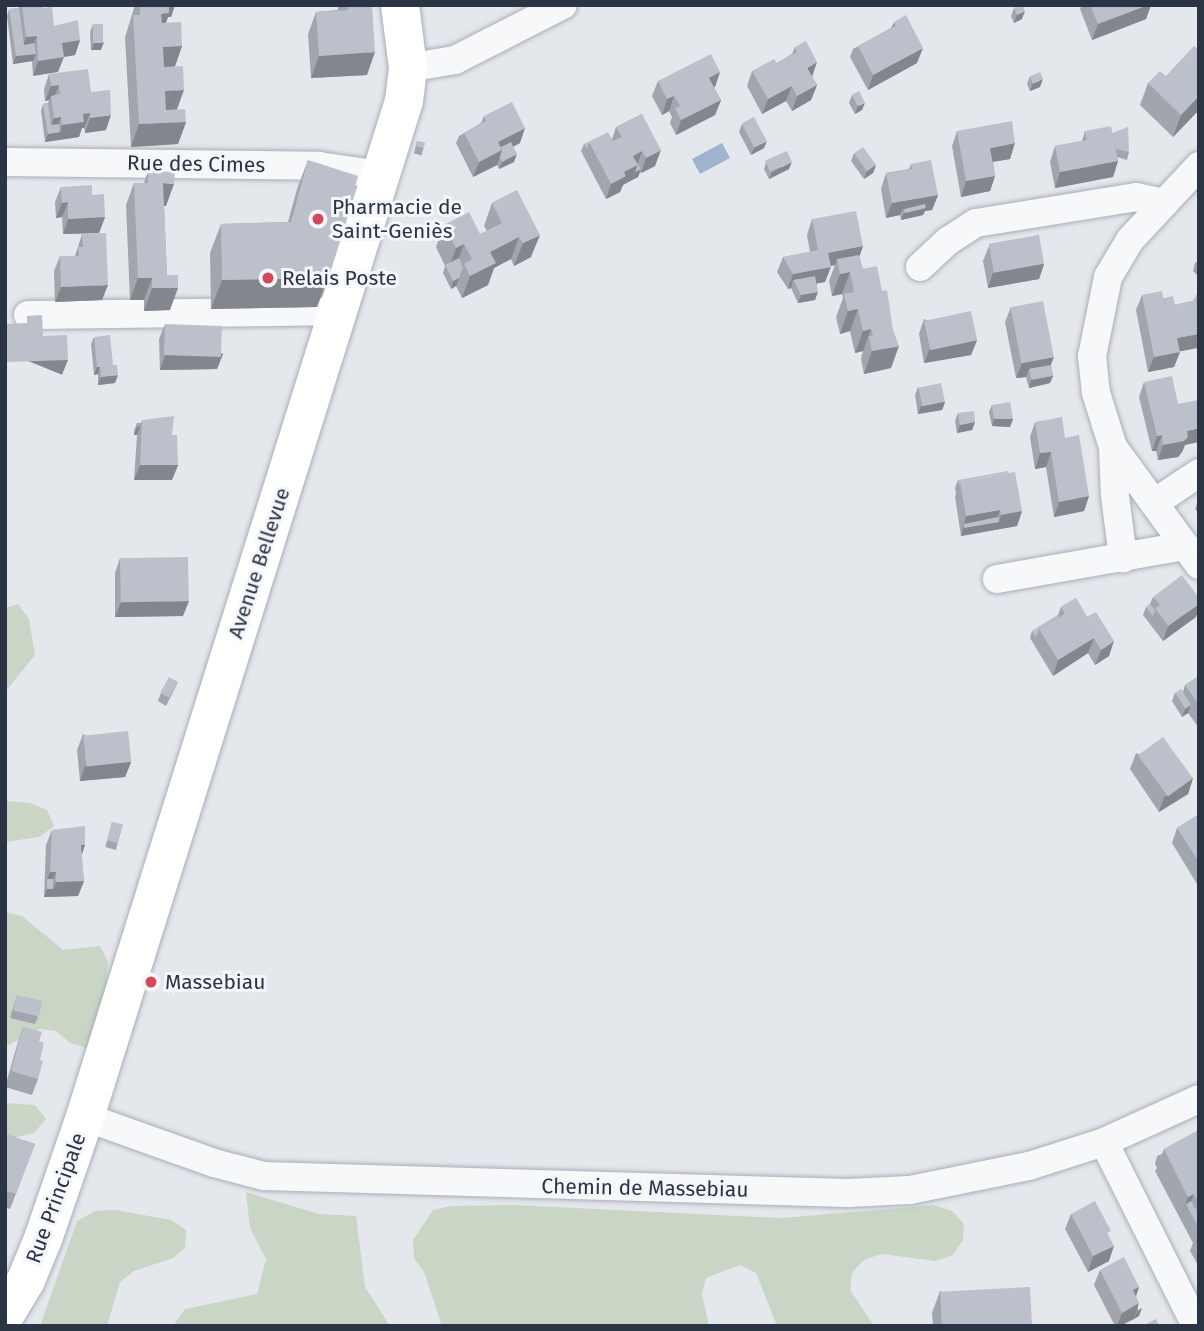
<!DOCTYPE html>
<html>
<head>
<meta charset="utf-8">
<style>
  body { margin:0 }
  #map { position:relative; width:1204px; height:1331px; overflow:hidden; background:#e4e7ec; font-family:"Fira Sans",sans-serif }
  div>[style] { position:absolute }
  .green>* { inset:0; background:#c9d6c5 }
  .water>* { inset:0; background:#9fb4cc; transform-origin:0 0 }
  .roads { filter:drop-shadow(0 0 2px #a9aeb7) drop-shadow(0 0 2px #a9aeb7) }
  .minor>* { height:28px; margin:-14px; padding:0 14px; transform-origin:14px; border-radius:14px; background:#f7f8fa }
  .secondary>* { height:38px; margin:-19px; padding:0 19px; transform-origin:19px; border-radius:19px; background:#fff }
  .wall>* { inset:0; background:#a1a5ae; transform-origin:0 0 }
  .shaded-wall>* { inset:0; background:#83868d; transform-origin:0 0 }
  .building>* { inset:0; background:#bbc0ca; transform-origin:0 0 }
  .dots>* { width:19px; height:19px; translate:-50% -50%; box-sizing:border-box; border:4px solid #f4f6f9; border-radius:50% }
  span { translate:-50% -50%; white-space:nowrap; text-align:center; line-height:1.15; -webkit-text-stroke:6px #f4f6f9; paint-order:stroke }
  .street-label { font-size:21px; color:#2b3445 }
  .poi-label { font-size:21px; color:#2b3445 }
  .left { translate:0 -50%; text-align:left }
  .frame { position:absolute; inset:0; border:7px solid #2b3445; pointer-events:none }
</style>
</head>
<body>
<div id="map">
  <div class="green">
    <div style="clip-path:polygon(18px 604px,29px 619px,35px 655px,5px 692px,5px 608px)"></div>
    <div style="clip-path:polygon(5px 801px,30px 803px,47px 810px,54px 826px,39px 837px,5px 842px)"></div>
    <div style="clip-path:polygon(5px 912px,22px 916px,63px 950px,100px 946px,108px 962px,105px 998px,87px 1048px,70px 1043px,56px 1031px,40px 1029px,5px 1047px)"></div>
    <div style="clip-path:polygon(5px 1103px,35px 1105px,46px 1119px,34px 1133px,5px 1140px)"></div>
    <div style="clip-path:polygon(246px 1192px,319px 1214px,356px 1216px,365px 1287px,390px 1326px,173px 1326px,185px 1309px,257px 1294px,266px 1259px,250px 1228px)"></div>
    <div style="clip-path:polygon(514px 1205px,782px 1218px,934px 1205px,952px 1211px,964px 1224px,963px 1240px,953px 1255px,936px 1261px,881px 1254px,864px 1260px,852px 1273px,850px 1290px,874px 1326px,777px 1326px,756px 1273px,740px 1265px,706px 1278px,702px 1294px,709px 1326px,442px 1326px,424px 1272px,414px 1258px,413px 1240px,433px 1210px,451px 1206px)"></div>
    <div style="clip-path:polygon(115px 1210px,171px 1220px,186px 1230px,185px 1248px,173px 1258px,134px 1271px,120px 1282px,107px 1326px,40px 1326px,77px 1221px,95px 1211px)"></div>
  </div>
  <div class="water">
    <div style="left:722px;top:143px;width:17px;height:34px;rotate:62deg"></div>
  </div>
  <div class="roads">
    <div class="minor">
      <div style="left:408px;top:68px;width:48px;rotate:-9.7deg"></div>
      <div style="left:455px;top:60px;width:121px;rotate:-27deg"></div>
      <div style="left:5px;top:162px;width:314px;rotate:0.7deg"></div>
      <div style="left:319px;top:166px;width:63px;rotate:8.3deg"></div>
      <div style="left:1199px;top:166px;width:101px;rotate:133deg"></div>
      <div style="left:1130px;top:240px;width:43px;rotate:120.7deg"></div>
      <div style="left:1108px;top:277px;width:81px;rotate:101.4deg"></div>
      <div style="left:1092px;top:356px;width:37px;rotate:84deg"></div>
      <div style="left:1096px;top:393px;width:57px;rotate:72.5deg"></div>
      <div style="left:1113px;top:447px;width:146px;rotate:53.9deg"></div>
      <div style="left:920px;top:267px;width:38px;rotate:-43deg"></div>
      <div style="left:948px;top:241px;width:33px;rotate:-33deg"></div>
      <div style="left:976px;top:223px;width:162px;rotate:-9.2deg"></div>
      <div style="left:1136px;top:197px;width:29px;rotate:12deg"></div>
      <div style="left:28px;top:315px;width:311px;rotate:-0.7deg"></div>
      <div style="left:1113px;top:447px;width:49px;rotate:87.7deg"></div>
      <div style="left:1115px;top:496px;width:63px;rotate:82.6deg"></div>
      <div style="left:1154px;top:503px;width:54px;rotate:-33.7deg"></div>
      <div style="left:997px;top:579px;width:191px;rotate:-10deg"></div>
      <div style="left:85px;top:1117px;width:137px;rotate:19.6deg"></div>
      <div style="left:214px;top:1163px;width:52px;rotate:14.6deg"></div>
      <div style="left:264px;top:1176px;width:584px;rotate:1.67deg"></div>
      <div style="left:848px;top:1193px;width:62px;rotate:-2.8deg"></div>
      <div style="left:910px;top:1190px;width:121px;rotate:-11.4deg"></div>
      <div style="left:1029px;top:1166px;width:79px;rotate:-17.7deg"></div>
      <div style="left:1104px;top:1142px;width:104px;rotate:-24.4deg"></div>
      <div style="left:1104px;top:1142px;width:206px;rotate:63.4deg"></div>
    </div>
    <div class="secondary">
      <div style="left:5px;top:1315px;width:41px;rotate:-59deg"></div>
      <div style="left:26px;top:1280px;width:44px;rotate:-67.5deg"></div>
      <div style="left:43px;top:1239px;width:129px;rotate:-71deg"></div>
      <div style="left:85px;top:1117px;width:1065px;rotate:-72.57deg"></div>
      <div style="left:404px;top:101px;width:33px;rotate:-83deg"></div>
      <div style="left:408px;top:68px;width:64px;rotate:-97.2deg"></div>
    </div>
  </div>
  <div class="wall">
    <div style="clip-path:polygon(19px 5px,43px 5px,43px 8px,54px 26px,80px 40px,75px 55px,64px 57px,33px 76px,32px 61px,13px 64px,7px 16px,9px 9px,19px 8px)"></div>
    <div style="clip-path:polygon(135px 5px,175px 5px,171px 17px,168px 17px,166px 23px,182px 46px,175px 66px,177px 110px,186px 122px,178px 144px,131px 147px,125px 37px)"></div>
    <div style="clip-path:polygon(338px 5px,372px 5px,367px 75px,311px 78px,308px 34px,316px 12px,338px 10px)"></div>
    <div style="clip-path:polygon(1082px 5px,1151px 5px,1146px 19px,1092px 40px,1080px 9px)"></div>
    <div style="clip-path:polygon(1014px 8px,1022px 19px,1014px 23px,1011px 16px)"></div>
    <div style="clip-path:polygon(894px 22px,917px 63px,868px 90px,850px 57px,853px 49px,891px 28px)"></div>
    <div style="clip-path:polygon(93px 24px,101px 50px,91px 50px,90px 32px)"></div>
    <div style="clip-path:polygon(795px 47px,817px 85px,811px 100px,792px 111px,786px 101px,762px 114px,747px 86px,752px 71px,777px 63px,792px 54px)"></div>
    <div style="clip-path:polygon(1199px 50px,1199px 110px,1173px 137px,1140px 105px,1148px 83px,1166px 76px)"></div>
    <div style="clip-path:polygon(720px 72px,714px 88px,721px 100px,715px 115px,676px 135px,670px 123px,672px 117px,669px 111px,662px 115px,652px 96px,658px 81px)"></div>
    <div style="clip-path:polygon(49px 74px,91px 92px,106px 130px,85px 133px,84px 128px,82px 128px,79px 137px,45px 142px,41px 111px,43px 104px,48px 103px,49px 100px,45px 101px,44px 89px)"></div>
    <div style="clip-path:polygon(1030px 76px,1040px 87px,1030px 91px,1027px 84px)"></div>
    <div style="clip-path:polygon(852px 95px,862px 110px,855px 114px,849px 103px)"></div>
    <div style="clip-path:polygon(642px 114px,655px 166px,641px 173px,640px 172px,638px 177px,623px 185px,620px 192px,606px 199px,581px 151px,584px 144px,612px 139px,616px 127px)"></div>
    <div style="clip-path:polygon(484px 116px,520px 143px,513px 147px,514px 162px,499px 169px,497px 165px,473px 177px,456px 143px,459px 136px,481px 123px)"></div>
    <div style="clip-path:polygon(742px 124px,764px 148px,751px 155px,739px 132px)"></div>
    <div style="clip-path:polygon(957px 131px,1010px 159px,993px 162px,995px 176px,990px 191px,961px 197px,952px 146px)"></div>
    <div style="clip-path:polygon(1085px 131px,1112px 133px,1129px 152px,1127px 160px,1117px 157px,1118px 161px,1113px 177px,1055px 188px,1050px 162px,1055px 146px,1082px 141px)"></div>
    <div style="left:417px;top:141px;width:8px;height:13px;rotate:14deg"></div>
    <div style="clip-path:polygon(854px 153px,876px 165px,873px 173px,864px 179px,851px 161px)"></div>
    <div style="clip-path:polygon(308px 160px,328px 278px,317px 307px,211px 309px,210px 253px,221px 224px,288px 222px,297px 189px)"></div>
    <div style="clip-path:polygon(766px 162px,789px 169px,769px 179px,764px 169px)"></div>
    <div style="clip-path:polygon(911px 164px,938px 195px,932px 210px,925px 211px,923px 215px,901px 220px,900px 215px,886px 218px,881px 189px,886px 173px,909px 169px)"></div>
    <div style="clip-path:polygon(148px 171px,166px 206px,164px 206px,167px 275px,170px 310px,144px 311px,144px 300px,130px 300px,126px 205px,134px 183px,144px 183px)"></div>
    <div style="clip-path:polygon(61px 187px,92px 195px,105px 217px,99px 233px,63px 234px,62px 217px,56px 218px,55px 202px)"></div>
    <div style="clip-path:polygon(517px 190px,531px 257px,514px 266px,511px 259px,494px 268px,488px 285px,462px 298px,456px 286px,451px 289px,443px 273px,445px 266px,436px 247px,444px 225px,480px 234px,487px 231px,484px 226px,492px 203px)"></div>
    <div style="clip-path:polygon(812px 219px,863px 246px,859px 256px,891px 368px,864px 374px,861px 359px,863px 351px,855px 353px,850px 331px,840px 334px,836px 317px,843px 298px,842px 294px,832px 296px,829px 281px,835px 265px,830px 266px,825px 282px,817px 283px,815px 300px,798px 303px,791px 288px,788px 289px,777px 272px,783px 257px,810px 252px,807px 235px)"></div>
    <div style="clip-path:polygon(82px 234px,102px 300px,55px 302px,54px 271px,60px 256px,75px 256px)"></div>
    <div style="clip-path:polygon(989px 246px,1044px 264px,1039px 279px,988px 288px,983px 261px)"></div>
    <div style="clip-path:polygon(1199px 260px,1199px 277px,1193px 271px,1195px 263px)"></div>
    <div style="clip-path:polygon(1199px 291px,1199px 343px,1197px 348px,1180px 351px,1174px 367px,1148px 372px,1136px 310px,1142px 295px,1163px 298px,1175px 305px,1193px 301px)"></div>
    <div style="clip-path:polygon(1011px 307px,1051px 365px,1053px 376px,1050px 383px,1029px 388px,1026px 377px,1016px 378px,1005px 322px)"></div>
    <div style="clip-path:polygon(924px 319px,977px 340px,971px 355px,924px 363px,919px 334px)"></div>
    <div style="clip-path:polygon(165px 324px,223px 354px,217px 369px,160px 370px,159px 339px)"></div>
    <div style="clip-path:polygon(94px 337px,113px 365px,115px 383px,98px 385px,98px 374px,94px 375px,91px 344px)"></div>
    <div style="clip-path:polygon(1144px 382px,1185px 445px,1182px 452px,1178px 457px,1158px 460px,1156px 451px,1152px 451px,1139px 397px)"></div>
    <div style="clip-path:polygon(918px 387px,945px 402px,942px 410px,918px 414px,915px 395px)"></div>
    <div style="clip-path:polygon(992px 405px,1013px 419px,1010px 427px,992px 426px,989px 412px)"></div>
    <div style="clip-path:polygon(958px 413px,975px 422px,972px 430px,957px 433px,955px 421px)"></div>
    <div style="clip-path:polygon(142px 420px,172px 435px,178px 465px,172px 480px,134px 480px,137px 435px,134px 435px,134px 431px,137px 423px,141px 423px)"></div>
    <div style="clip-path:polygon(1035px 422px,1065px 438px,1089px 496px,1084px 511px,1054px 517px,1046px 467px,1035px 469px,1030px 437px)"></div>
    <div style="clip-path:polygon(958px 480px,1022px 511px,1017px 526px,961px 536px,955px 497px,956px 494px,955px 488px)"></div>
    <div style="clip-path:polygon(1199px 498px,1199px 514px,1195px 509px)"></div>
    <div style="clip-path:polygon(120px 558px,183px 616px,115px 617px,115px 573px)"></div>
    <div style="clip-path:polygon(1153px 597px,1196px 617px,1163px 641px,1143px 615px,1146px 607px,1150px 604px)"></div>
    <div style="clip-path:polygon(1076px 598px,1109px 656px,1095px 665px,1088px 653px,1053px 676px,1030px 638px,1032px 631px,1058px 615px,1061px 607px)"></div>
    <div style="clip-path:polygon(1199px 676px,1199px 728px,1188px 713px,1182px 717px,1172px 701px,1175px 693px,1183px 692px,1185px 685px)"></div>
    <div style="clip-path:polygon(178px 682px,166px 706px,158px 701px,161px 693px)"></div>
    <div style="clip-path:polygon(83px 734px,131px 762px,125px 777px,80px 781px,77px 750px)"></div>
    <div style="clip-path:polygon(1136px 753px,1193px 778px,1188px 794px,1159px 812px,1130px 769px)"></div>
    <div style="clip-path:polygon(1199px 814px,1199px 883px,1197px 884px,1172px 843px,1177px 828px)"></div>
    <div style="left:112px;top:822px;width:11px;height:26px;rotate:15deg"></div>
    <div style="clip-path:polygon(52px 830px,85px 845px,81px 856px,84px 881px,78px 896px,44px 897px,46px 845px)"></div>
    <div style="clip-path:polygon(17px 995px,38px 1017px,35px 1024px,10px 1018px)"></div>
    <div style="clip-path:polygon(23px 1027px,39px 1041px,40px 1060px,38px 1079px,32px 1095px,5px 1087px,18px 1042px)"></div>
    <div style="clip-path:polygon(1199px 1130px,1199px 1267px,1190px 1251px,1193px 1243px,1155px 1171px,1157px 1168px,1155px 1164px,1157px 1156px,1162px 1154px,1164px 1149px)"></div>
    <div style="clip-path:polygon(5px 1134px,35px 1144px,10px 1209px,5px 1207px)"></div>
    <div style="clip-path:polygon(1071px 1214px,1109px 1236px,1109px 1261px,1088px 1272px,1065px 1229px)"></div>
    <div style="clip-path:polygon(1100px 1270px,1139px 1287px,1136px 1296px,1139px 1316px,1120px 1326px,1115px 1326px,1094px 1285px)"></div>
    <div style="clip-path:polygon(940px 1291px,1032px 1326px,933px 1326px,932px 1313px)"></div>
  </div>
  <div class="shaded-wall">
    <div style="clip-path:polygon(165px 5px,175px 5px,171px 17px,168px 17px,161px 36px,153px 36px)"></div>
    <div style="clip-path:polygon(1148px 5px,1151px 5px,1146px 19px,1092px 40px,1098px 24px)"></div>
    <div style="clip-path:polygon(1025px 11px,1022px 19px,1014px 23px,1017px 15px)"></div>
    <div style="clip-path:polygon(37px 36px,31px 51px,21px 52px,26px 37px)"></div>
    <div style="clip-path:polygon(80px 40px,75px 55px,57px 58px,62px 43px)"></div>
    <div style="clip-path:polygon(104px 42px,101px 50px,91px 50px,94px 43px)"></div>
    <div style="clip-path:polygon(182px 46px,174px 69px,155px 70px,163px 47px)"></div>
    <div style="clip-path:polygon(923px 48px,917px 63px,868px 90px,873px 75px)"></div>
    <div style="clip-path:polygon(375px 52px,367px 75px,311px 78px,319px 56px)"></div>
    <div style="clip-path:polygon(36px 54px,33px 61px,13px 64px,16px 56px)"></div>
    <div style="clip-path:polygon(64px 57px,58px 72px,33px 76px,38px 61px)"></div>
    <div style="clip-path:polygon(817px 62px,812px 77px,807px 68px)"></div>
    <div style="clip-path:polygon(720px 72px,715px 87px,703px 93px,709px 78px)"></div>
    <div style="clip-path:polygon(1043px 79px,1040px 87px,1030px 91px,1033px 83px)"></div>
    <div style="clip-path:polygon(59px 85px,53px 100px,51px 96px,49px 100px,45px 101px,51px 86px)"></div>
    <div style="clip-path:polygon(817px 85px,811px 100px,792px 111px,797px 96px)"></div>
    <div style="clip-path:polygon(792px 86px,786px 101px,762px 114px,768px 99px)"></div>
    <div style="clip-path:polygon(184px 90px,176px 112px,157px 113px,165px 91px)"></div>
    <div style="clip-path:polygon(674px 96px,669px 111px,662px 115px,667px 99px)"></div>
    <div style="clip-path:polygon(1199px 96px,1199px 110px,1173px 137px,1181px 115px)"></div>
    <div style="clip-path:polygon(721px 100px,715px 115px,676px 135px,681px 120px)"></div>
    <div style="clip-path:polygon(865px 103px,862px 110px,855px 114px,858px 106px)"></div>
    <div style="clip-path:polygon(90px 113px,84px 128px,82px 128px,79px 137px,45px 142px,48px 134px,60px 132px,62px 125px,83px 114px)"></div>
    <div style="clip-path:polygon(111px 115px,106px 130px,85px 133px,90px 118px)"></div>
    <div style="clip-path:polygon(61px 117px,56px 132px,48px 133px,54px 118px)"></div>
    <div style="clip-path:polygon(186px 122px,178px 144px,131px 147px,139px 124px)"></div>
    <div style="clip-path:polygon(525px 128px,520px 143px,501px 153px,497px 165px,473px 177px,479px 162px,498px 142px)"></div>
    <div style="clip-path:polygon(767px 141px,764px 148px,751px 155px,754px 148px)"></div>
    <div style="clip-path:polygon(1015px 143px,1010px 159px,985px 163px,990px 148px)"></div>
    <div style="clip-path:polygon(661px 150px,655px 166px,641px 173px,646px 158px)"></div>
    <div style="clip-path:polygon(642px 151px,632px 180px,623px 185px,620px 192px,606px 199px,611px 184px,624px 172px,633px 156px)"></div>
    <div style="clip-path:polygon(517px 154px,514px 162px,499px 169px,502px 162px)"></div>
    <div style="clip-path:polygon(1118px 161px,1113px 177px,1055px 188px,1060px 172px)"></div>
    <div style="clip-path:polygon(792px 162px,789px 169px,769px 179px,772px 172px)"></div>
    <div style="clip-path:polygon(876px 165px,873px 173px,864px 179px,867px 171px)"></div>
    <div style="clip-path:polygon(641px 169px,638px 177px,632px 180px,635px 172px)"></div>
    <div style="clip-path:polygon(995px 176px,990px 191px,961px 197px,966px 181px)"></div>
    <div style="clip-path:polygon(163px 183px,174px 184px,166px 206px,155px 206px)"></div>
    <div style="clip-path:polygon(938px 195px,932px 210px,925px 211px,923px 215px,901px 220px,904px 212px,903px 208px,900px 215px,886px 218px,892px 203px)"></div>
    <div style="clip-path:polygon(68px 202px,62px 217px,56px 218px,62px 203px)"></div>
    <div style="clip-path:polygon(105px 217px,99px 233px,63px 234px,68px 219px)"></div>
    <div style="clip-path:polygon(540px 235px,531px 257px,514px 266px,523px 243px)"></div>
    <div style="clip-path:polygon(519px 237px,511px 259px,494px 268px,488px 285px,462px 298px,470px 276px,490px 252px)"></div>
    <div style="clip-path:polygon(464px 244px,456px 266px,448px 270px,456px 248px)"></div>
    <div style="clip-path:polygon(863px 246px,858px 261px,837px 259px,835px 265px,822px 268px,828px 253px)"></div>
    <div style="clip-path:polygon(1044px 264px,1039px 279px,988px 288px,993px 273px)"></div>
    <div style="clip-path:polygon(831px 267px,825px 282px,797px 287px,793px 280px,791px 288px,788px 289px,793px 274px)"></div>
    <div style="clip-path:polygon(850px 272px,842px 294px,832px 296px,840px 274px)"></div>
    <div style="clip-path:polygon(138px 278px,152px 278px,144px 300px,130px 300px)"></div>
    <div style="clip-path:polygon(328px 278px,317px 307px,211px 309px,222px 280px)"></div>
    <div style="clip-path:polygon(459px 278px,456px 286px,451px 289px,453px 281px)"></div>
    <div style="clip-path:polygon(108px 285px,102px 300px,55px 302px,61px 287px)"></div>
    <div style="clip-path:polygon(152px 288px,178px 288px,170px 310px,144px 311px)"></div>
    <div style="clip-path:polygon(818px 292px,815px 300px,798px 303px,801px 295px)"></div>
    <div style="clip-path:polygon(858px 309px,850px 331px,840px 334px,848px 311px)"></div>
    <div style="clip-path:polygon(871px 329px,863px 351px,855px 353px,863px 331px)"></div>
    <div style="clip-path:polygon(1199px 334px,1199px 343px,1197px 348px,1172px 353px,1177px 338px)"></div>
    <div style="clip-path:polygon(977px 340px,971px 355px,924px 363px,930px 348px)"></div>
    <div style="clip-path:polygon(899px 346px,891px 368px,864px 374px,872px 351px)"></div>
    <div style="clip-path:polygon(1180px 352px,1174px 367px,1148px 372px,1154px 357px)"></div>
    <div style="clip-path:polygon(223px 354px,217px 369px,160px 370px,165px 355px)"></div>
    <div style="clip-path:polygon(1054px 357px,1048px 372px,1029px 369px,1026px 377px,1016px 378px,1022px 363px)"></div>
    <div style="left:68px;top:360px;width:16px;height:62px;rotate:112deg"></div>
    <div style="clip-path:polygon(97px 367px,100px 367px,98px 374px,94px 375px)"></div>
    <div style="clip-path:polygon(118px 375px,115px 383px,98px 385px,101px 377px)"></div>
    <div style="clip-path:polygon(1053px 376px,1050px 383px,1029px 388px,1031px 380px)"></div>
    <div style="clip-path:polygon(945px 402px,942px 410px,918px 414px,921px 406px)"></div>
    <div style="clip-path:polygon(994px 419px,1013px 419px,1010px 427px,992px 426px)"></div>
    <div style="clip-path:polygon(975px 422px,972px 430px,957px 433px,960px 425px)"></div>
    <div style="clip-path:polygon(137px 427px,140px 427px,137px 435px,134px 435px)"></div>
    <div style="clip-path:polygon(1199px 428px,1199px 442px,1185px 445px,1182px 452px,1178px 457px,1158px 460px,1163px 445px,1187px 431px)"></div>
    <div style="clip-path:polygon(1162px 435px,1156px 451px,1152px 451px,1157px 436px)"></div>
    <div style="clip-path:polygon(1051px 452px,1046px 467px,1035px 469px,1040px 453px)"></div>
    <div style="clip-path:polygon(140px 465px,178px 465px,172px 480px,134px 480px)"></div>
    <div style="clip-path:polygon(1089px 496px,1084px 511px,1054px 517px,1059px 502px)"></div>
    <div style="clip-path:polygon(1000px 510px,996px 523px,999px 522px,1001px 515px,1022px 511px,1017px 526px,961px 536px,966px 516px)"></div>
    <div style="clip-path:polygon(189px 601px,183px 616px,115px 617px,121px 602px)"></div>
    <div style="clip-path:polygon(1199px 604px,1199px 610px,1196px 617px,1163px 641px,1168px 626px)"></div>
    <div style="clip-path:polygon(1094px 638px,1088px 653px,1053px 676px,1058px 660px)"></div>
    <div style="clip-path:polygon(1114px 641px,1109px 656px,1095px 665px,1101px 650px)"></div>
    <div style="clip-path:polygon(1191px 705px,1188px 713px,1182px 717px,1185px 709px)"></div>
    <div style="clip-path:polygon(131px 762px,125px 777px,80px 781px,85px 766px)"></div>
    <div style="clip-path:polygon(1193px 778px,1188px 794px,1159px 812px,1164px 797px)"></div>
    <div style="clip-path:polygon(81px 845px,85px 845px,80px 860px)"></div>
    <div style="clip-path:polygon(50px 872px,56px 872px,50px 887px,47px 879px)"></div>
    <div style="clip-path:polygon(84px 881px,78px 896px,44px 897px,47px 889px,53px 889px,56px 882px)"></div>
    <div style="clip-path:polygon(1194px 1194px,1188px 1209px,1186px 1204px,1180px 1219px,1188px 1197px)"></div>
    <div style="clip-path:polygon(1114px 1246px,1109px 1261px,1088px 1272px,1093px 1256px)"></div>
    <div style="clip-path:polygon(1139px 1287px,1134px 1302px,1133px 1290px)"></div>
    <div style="clip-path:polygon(1139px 1303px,1134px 1319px,1120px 1326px,1117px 1326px,1122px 1313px)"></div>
    <div style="clip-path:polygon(1142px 1308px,1139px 1316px,1134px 1319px,1137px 1311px)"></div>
  </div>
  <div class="building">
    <div style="clip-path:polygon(22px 5px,43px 5px,46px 28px,78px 20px,80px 40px,62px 43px,64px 57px,38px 61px,37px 36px,26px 37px)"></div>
    <div style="clip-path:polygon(140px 5px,169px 5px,169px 13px,161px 14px,162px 23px,181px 22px,182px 46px,163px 47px,164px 67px,183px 66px,184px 90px,165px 91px,166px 110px,185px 109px,186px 122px,139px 124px,133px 15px,140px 15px)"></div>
    <div style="clip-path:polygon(347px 5px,372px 5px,375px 52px,319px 56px,316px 12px,348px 10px)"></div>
    <div style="clip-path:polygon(1020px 5px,1022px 5px,1025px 11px,1017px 15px,1014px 8px)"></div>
    <div style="clip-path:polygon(1090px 5px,1148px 5px,1098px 24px)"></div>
    <div style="clip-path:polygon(52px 7px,54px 26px,46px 28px,43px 8px)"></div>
    <div style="clip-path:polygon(19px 8px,24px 45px,34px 43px,36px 54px,16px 56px,9px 9px)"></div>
    <div style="clip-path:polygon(906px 15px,923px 48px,873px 75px,858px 46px,896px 26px,894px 22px)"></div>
    <div style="left:93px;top:24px;width:10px;height:19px"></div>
    <div style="clip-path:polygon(806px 41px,817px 62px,807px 68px,817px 85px,797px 96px,792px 86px,768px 99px,752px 71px,774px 59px,777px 63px,797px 52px,795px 47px)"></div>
    <div style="clip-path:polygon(1194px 46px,1199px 50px,1199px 96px,1181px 115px,1148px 83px,1160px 71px,1166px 76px)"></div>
    <div style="clip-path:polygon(711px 54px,720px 72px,709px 78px,721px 100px,681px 120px,675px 108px,680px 106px,674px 96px,667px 99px,658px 81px)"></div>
    <div style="clip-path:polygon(88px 69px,91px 92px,110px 90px,111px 115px,90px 118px,90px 113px,83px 114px,84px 122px,62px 125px,61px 117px,54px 118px,51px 96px,60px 94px,59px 85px,51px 86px,49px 74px)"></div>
    <div style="left:1040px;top:72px;width:8px;height:11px;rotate:67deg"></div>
    <div style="left:859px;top:91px;width:13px;height:8px;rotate:63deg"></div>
    <div style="clip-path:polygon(512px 102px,525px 128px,498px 142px,502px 150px,479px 162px,464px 133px,486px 121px,484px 116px)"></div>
    <div style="clip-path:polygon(48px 103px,51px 125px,59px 124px,60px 132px,48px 134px,43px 104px)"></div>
    <div style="clip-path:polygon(642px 114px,661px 150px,646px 158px,642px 151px,633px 156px,638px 165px,624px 172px,626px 176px,611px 184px,589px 142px,608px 132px,613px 141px,622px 137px,616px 127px)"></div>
    <div style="left:754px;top:117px;width:27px;height:14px;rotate:62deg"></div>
    <div style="clip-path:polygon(1012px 121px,1015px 143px,990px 148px,995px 176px,966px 181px,957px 131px)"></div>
    <div style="clip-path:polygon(1111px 126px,1118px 161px,1060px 172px,1055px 146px,1087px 140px,1085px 131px)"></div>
    <div style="clip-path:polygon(1128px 127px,1129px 152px,1116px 149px,1112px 133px)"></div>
    <div style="clip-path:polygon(603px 134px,589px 142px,587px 149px,584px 144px)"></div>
    <div style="clip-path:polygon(417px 141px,425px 143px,423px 148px,416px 146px)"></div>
    <div style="clip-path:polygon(511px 142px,517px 154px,502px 162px,500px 157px,502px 150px,501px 147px)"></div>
    <div style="left:863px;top:147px;width:22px;height:11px;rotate:54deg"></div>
    <div style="left:787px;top:151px;width:12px;height:24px;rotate:66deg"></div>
    <div style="clip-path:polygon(308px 160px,358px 176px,328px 278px,222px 280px,221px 224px,291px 222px)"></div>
    <div style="clip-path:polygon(931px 160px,938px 195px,892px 203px,886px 173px,912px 169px,911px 164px)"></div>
    <div style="clip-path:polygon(636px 161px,641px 169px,635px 172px,638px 165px)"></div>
    <div style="clip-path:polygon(148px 171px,175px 172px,174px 184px,163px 183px,167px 275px,178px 275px,178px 288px,152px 288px,152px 278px,138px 278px,134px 183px,148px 183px)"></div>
    <div style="clip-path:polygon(92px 185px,92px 195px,104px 194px,105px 217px,68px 219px,68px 202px,62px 203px,61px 187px)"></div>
    <div style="clip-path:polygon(517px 190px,540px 235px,523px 243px,519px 237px,490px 252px,496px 263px,470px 276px,464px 264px,472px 259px,464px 244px,456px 248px,444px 225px,469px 212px,480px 234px,502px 223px,492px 203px)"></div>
    <div style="left:925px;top:204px;width:4px;height:22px;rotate:76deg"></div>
    <div style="clip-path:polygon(856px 211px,863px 246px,828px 253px,831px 267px,793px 274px,783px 257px,818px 250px,812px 219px)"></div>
    <div style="clip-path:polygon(106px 233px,108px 285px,61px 287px,60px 256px,79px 256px,78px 247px,83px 247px,82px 234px)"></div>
    <div style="left:1039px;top:235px;width:29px;height:51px;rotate:80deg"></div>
    <div style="clip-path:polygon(859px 255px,862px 269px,877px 266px,882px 291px,887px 290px,893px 330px,899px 346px,872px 351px,869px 336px,873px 336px,871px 329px,863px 331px,858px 309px,848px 311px,844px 294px,854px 292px,850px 272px,840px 274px,837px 259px)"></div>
    <div style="clip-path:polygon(459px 258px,463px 267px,459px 278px,453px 281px,445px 265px)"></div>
    <div style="clip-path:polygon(815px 276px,818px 292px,801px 295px,793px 280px)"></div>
    <div style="clip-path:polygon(1162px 291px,1165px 307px,1196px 300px,1199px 314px,1199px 334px,1177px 338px,1180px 352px,1154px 357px,1142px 295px)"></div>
    <div style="clip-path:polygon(1199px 291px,1199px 302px,1194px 299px)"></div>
    <div style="left:1173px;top:296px;width:9px;height:10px;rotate:77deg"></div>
    <div style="left:1043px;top:301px;width:57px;height:33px;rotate:79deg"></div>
    <div style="left:971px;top:311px;width:30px;height:48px;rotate:78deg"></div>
    <div style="clip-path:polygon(42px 315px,43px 336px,67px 335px,68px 360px,6px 362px,5px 324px,27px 323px,27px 316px)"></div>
    <div style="left:165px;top:324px;width:57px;height:31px;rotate:2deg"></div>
    <div style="clip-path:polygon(110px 335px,113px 365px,117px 365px,118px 375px,101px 377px,100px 367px,97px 367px,94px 337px)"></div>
    <div style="left:1051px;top:365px;width:11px;height:22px;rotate:80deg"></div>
    <div style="clip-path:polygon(1172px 376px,1178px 404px,1199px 400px,1199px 428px,1187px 431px,1188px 437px,1184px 441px,1163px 445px,1162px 435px,1157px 436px,1144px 382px)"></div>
    <div style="left:941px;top:383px;width:19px;height:23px;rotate:78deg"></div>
    <div style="clip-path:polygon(1010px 402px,1013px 419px,994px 419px,992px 405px)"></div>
    <div style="clip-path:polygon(974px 411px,975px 422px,960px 425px,958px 413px)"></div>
    <div style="clip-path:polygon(174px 416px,172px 435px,177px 435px,178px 465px,140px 465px,142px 420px)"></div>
    <div style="clip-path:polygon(1062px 417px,1065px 438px,1079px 435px,1089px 496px,1059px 502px,1051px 452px,1040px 453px,1035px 422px)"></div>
    <div style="clip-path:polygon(1008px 471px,1009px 473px,960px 482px,959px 486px,958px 480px)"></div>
    <div style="clip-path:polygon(1015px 472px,1022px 511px,1001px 515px,1000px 510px,966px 516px,960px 482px)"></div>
    <div style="clip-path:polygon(998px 517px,999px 522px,964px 528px,964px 524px)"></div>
    <div style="left:188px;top:557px;width:44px;height:68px;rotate:89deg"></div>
    <div style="clip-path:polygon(1182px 575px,1199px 598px,1199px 604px,1168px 626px,1155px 608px,1160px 605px,1153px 597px)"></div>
    <div style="clip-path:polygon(1076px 598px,1087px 617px,1096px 612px,1114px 641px,1101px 650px,1094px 638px,1058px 660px,1039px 629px,1065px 614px,1061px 607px)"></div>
    <div style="clip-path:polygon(1150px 604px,1155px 610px,1153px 616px,1146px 607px)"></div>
    <div style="clip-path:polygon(1058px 615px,1059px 617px,1039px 629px,1036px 637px,1032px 631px)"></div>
    <div style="clip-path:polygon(1199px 676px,1199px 705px,1185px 685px)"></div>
    <div style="left:169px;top:677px;width:10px;height:18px;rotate:29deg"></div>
    <div style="left:1181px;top:689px;width:19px;height:7px;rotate:58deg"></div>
    <div style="left:128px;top:731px;width:31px;height:45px;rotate:84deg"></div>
    <div style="left:1163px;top:737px;width:51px;height:31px;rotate:54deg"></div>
    <div style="clip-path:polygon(1199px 814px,1199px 862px,1177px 828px)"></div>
    <div style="left:112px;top:822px;width:11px;height:19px;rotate:15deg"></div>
    <div style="clip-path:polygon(85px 826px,85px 845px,81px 845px,84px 881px,56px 882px,56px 872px,50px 872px,52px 830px)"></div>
    <div style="left:47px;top:879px;width:6px;height:10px"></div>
    <div style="left:17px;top:995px;width:26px;height:16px;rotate:13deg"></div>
    <div style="clip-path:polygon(23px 1027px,42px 1032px,39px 1041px,44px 1043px,40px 1060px,43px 1061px,38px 1079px,11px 1071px)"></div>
    <div style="clip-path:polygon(1199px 1130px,1199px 1202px,1198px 1202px,1194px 1194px,1188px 1197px,1164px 1149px)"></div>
    <div style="clip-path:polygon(5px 1134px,35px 1144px,16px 1194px,5px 1190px)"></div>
    <div style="clip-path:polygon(1095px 1201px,1111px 1231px,1107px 1233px,1114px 1246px,1093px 1256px,1071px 1214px)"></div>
    <div style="clip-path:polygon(1191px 1201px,1195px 1209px,1199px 1207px,1199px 1229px,1186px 1204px)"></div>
    <div style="clip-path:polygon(1124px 1257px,1139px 1287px,1133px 1290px,1139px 1303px,1122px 1313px,1100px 1270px)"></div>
    <div style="left:1030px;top:1287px;width:39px;height:90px;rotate:87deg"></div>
    <div style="clip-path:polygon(1156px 1319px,1159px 1326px,1142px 1326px)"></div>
  </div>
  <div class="dots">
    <div style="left:318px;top:219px;background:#d1495b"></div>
    <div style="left:268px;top:278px;background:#d1495b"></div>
    <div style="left:151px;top:982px;background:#d1495b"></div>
  </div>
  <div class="street-label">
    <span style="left:196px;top:164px;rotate:1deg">Rue des Cimes</span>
    <span style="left:259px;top:563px;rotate:-72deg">Avenue Bellevue</span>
    <span style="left:645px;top:1188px;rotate:1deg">Chemin de Massebiau</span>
    <span style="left:56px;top:1198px;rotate:-70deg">Rue Principale</span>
  </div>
  <div class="poi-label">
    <span class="left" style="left:332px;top:219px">Pharmacie de<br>Saint-Geniès</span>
    <span class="left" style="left:282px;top:278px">Relais Poste</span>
    <span class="left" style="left:165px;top:982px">Massebiau</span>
  </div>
  <div class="frame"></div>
</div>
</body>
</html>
